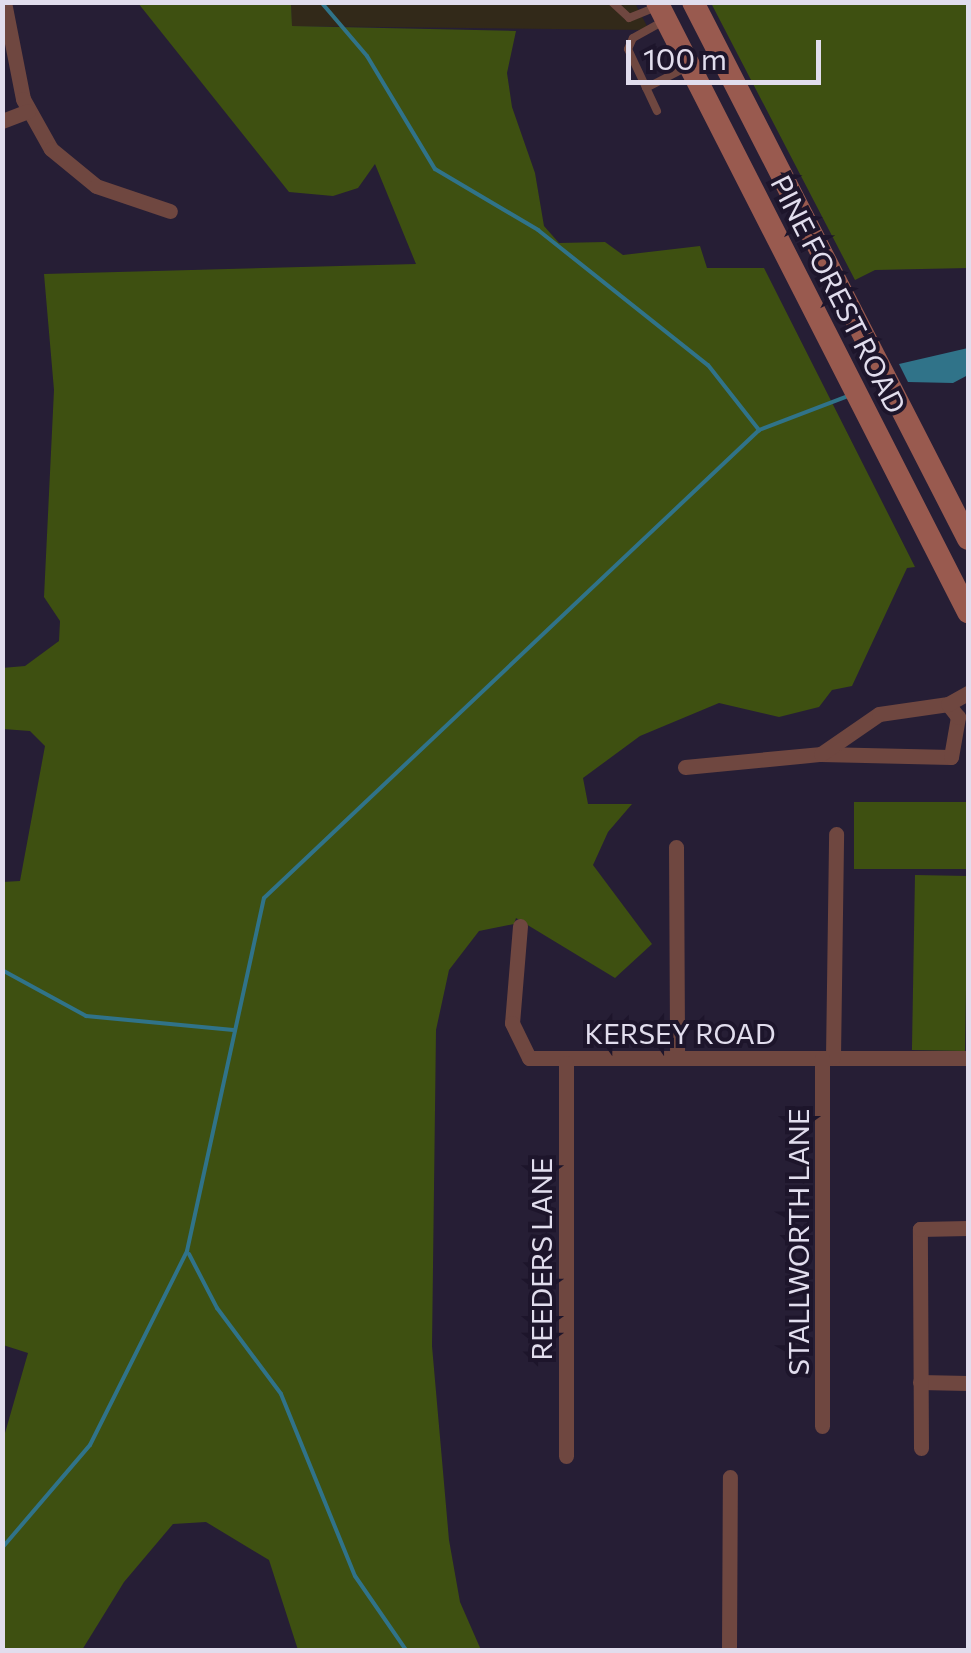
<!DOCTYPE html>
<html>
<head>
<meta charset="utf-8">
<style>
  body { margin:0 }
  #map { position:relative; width:971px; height:1653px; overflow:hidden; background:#261e35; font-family:Commissioner,sans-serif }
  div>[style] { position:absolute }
  .commercial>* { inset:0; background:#322919 }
  .green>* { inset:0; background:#3e5011; transform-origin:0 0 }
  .water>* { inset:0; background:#307389 }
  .stream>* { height:4px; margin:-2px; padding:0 2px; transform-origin:2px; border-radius:2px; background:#307389 }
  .lane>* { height:8px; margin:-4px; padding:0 4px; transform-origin:4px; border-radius:4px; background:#6f4740 }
  .street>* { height:15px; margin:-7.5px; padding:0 7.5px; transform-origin:7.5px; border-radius:7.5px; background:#6f4740 }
  .secondary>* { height:22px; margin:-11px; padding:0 11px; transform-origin:11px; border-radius:11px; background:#995a4f }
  span { translate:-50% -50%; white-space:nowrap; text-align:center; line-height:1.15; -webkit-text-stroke:8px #1d152b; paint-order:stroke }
  .street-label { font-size:28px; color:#e1dded }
  .frame { position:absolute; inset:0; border:5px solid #e1dded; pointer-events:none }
  .scale { position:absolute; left:626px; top:40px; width:195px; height:45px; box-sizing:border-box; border:5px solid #e1dded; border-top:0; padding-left:12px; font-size:30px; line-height:35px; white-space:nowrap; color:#e1dded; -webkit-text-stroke:8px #1d152b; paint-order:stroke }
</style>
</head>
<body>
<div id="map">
  <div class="commercial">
    <div style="clip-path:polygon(291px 3px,635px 3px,649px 30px,292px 26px)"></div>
  </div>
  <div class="green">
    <div style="clip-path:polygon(138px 3px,291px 3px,292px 26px,516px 31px,507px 73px,512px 107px,535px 173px,544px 226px,559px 243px,605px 242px,623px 255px,700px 246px,707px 268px,764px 268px,915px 567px,907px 568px,852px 686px,832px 690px,819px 707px,779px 717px,719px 703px,640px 736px,583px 778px,588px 804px,632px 804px,608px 832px,593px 865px,652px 944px,615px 978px,516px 918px,514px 924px,479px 931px,449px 970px,436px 1030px,432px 1346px,449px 1540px,460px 1602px,481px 1650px,298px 1650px,269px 1560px,206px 1522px,173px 1524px,124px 1582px,82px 1650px,3px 1650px,3px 1440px,28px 1353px,3px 1345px,2px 882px,20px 881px,45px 746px,30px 731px,3px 729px,2px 668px,25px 666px,59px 641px,60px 621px,44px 597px,54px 390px,44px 274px,416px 264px,375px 164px,358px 188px,333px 196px,289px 192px)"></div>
    <div style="clip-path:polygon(711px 3px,968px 3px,968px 268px,875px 270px,855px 280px)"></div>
    <div style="left:968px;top:802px;width:67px;height:114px;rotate:90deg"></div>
    <div style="left:915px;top:875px;width:53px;height:175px;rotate:1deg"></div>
  </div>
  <div class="water">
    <div style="clip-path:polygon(968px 348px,968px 375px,953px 383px,908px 382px,899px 364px)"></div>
  </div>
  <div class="stream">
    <div style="left:321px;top:2px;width:71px;rotate:49.6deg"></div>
    <div style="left:367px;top:56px;width:132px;rotate:59deg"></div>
    <div style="left:435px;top:169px;width:120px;rotate:30.6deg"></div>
    <div style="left:538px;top:230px;width:217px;rotate:38.5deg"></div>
    <div style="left:708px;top:365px;width:83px;rotate:51.9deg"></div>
    <div style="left:2px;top:970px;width:96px;rotate:28.7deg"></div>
    <div style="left:86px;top:1016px;width:148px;rotate:5.4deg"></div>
    <div style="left:189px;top:1254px;width:61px;rotate:62.6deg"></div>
    <div style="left:217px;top:1308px;width:107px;rotate:53.3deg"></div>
    <div style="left:281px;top:1394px;width:196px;rotate:67.9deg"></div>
    <div style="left:355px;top:1576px;width:90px;rotate:55.4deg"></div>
    <div style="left:2px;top:1548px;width:135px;rotate:-49.5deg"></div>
    <div style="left:90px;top:1445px;width:217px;rotate:-63.4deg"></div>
    <div style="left:187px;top:1251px;width:361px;rotate:-77.7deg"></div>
    <div style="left:264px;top:898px;width:681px;rotate:-43.39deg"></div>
    <div style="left:759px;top:430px;width:95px;rotate:-20.9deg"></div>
  </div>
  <div class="lane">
    <div style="left:612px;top:2px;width:23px;rotate:43deg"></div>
    <div style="left:629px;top:18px;width:27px;rotate:-22deg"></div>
    <div style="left:646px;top:88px;width:46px;rotate:-27.1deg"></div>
    <div style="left:657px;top:111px;width:68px;rotate:-115.1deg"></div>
    <div style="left:628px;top:49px;width:12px;rotate:-66deg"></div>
    <div style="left:633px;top:38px;width:33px;rotate:-29deg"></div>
  </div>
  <div class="street">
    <div style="left:4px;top:2px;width:99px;rotate:78.9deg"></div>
    <div style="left:23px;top:99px;width:57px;rotate:60.8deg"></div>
    <div style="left:51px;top:149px;width:58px;rotate:39.4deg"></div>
    <div style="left:96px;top:186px;width:78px;rotate:18.7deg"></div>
    <div style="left:2px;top:121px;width:28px;rotate:-21deg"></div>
    <div style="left:821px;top:754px;width:130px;rotate:1.3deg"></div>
    <div style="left:951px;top:757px;width:41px;rotate:-80.1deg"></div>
    <div style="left:958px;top:717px;width:16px;rotate:-128deg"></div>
    <div style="left:685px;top:767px;width:137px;rotate:-5.5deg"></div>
    <div style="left:821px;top:754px;width:70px;rotate:-34.6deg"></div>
    <div style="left:879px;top:714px;width:70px;rotate:-8.2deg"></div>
    <div style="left:948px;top:704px;width:23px;rotate:-29deg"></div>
    <div style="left:676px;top:847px;width:211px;rotate:89.7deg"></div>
    <div style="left:520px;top:926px;width:97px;rotate:94.7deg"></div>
    <div style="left:512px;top:1023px;width:39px;rotate:64deg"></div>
    <div style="left:529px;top:1058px;width:439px"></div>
    <div style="left:833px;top:1057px;width:223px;rotate:-89.2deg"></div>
    <div style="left:822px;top:1058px;width:368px;rotate:90deg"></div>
    <div style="left:566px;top:1063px;width:393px;rotate:90deg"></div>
    <div style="left:920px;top:1382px;width:48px;rotate:1.2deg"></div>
    <div style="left:921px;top:1448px;width:219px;rotate:-90.3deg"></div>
    <div style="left:920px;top:1229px;width:48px;rotate:-1.2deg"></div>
    <div style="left:729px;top:1650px;width:173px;rotate:-89.7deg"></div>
  </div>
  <div class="secondary">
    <div style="left:657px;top:2px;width:685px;rotate:62.99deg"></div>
    <div style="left:693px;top:2px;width:603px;rotate:62.88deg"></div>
  </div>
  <div class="street-label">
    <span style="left:839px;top:294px;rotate:63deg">PINE FOREST ROAD</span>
    <span style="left:680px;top:1033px">KERSEY ROAD</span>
    <span style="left:798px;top:1242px;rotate:-90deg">STALLWORTH LANE</span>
    <span style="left:541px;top:1259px;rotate:-90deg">REEDERS LANE</span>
  </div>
  <div class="frame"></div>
  <div class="scale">100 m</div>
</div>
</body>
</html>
